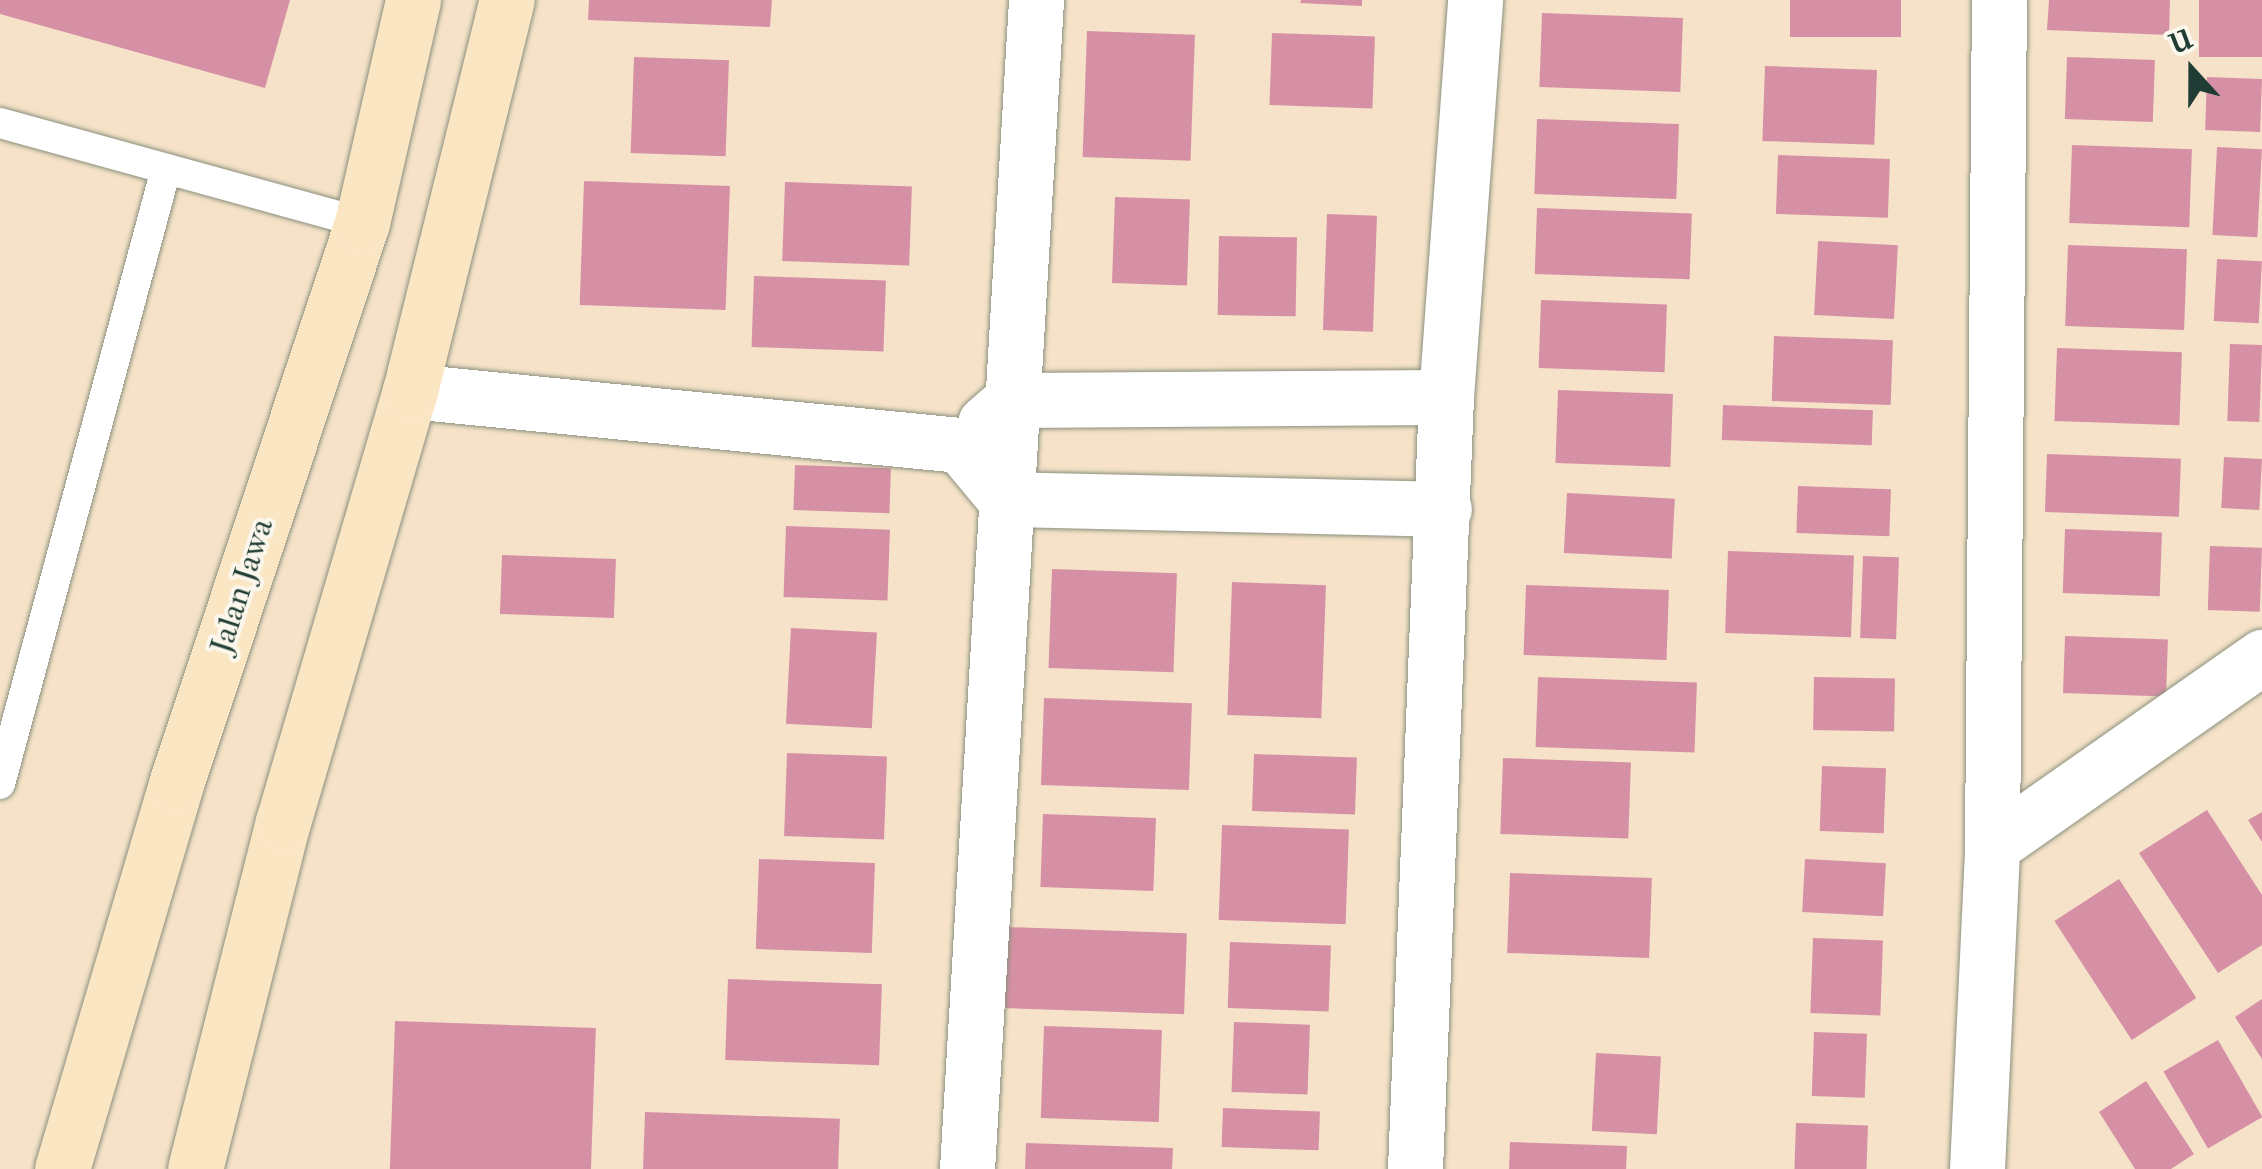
<!DOCTYPE html>
<html>
<head>
<meta charset="utf-8">
<style>
  body { margin:0 }
  #map { position:relative; width:2262px; height:1169px; overflow:hidden; background:#f5e2c8; font-family:"IM FELL French Canon",serif }
  div>[style] { position:absolute }
  .building>* { inset:0; background:#d690a5; transform-origin:0 0 }
  .roads { filter:drop-shadow(0 0 2px #8a907e) drop-shadow(0 0 2px #8a907e) }
  .service>* { height:30px; margin:-15px; padding:0 15px; transform-origin:15px; border-radius:15px; background:#fff }
  .minor>* { height:55px; margin:-27.5px; padding:0 27.5px; transform-origin:27.5px; border-radius:27.5px; background:#fff }
  .secondary>* { height:55px; margin:-27.5px; padding:0 27.5px; transform-origin:27.5px; border-radius:27.5px; background:#fbe6c4 }
  span { translate:-50% -50%; white-space:nowrap; text-align:center; line-height:1.15; -webkit-text-stroke:8px #fbf7ec; paint-order:stroke }
  .street-label { font-size:32px; color:#1f3d34 }
  .north { position:absolute; left:2142px; top:20px; width:100px; height:100px; -webkit-text-stroke:8px #fbf7ec; paint-order:stroke; rotate:339deg; font-size:28px; font-weight:700; line-height:40px; text-align:center; color:#1f3d34 }
  .north::after { content:''; display:block; margin:auto; width:35px; height:45px; background:#1f3d34; clip-path:polygon(50% 0,100% 100%,50% 72%,0 100%) }
</style>
</head>
<body>
<div id="map">
  <div class="building">
    <div style="clip-path:polygon(0 0,290px 0,265px 88px,0 14px)"></div>
    <div style="clip-path:polygon(589px 0,772px 0,770px 27px,588px 20px)"></div>
    <div style="clip-path:polygon(1301px 0,1362px 0,1362px 6px,1300px 3px)"></div>
    <div style="left:1790px;top:0;width:111px;height:37px"></div>
    <div style="clip-path:polygon(2049px 0,2170px 0,2169px 35px,2047px 30px)"></div>
    <div style="left:2199px;top:0;width:63px;height:57px"></div>
    <div style="left:1542px;top:13px;width:141px;height:74px;rotate:2deg"></div>
    <div style="left:1087px;top:31px;width:108px;height:126px;rotate:2deg"></div>
    <div style="left:1272px;top:33px;width:103px;height:72px;rotate:2deg"></div>
    <div style="left:634px;top:57px;width:95px;height:96px;rotate:2deg"></div>
    <div style="left:2067px;top:57px;width:88px;height:62px;rotate:2deg"></div>
    <div style="left:1765px;top:66px;width:112px;height:75px;rotate:2deg"></div>
    <div style="left:2207px;top:77px;width:55px;height:53px;rotate:2deg"></div>
    <div style="left:1537px;top:119px;width:142px;height:75px;rotate:2deg"></div>
    <div style="left:2072px;top:145px;width:120px;height:78px;rotate:2deg"></div>
    <div style="left:2217px;top:147px;width:45px;height:88px;rotate:3deg"></div>
    <div style="left:1778px;top:155px;width:112px;height:59px;rotate:2deg"></div>
    <div style="left:584px;top:181px;width:146px;height:124px;rotate:2deg"></div>
    <div style="left:785px;top:182px;width:127px;height:79px;rotate:2deg"></div>
    <div style="left:1115px;top:197px;width:75px;height:86px;rotate:2deg"></div>
    <div style="left:1537px;top:208px;width:155px;height:66px;rotate:2deg"></div>
    <div style="left:1327px;top:214px;width:50px;height:116px;rotate:2deg"></div>
    <div style="left:1219px;top:236px;width:78px;height:79px;rotate:1deg"></div>
    <div style="left:1818px;top:241px;width:80px;height:74px;rotate:3deg"></div>
    <div style="left:2068px;top:245px;width:119px;height:81px;rotate:2deg"></div>
    <div style="left:2217px;top:259px;width:45px;height:62px;rotate:3deg"></div>
    <div style="left:754px;top:276px;width:132px;height:71px;rotate:2deg"></div>
    <div style="left:1541px;top:300px;width:126px;height:68px;rotate:2deg"></div>
    <div style="left:1774px;top:336px;width:119px;height:65px;rotate:2deg"></div>
    <div style="left:2230px;top:344px;width:32px;height:77px;rotate:2deg"></div>
    <div style="left:2057px;top:348px;width:125px;height:73px;rotate:2deg"></div>
    <div style="left:1558px;top:390px;width:115px;height:73px;rotate:2deg"></div>
    <div style="left:1723px;top:405px;width:150px;height:35px;rotate:2deg"></div>
    <div style="left:2047px;top:454px;width:134px;height:58px;rotate:2deg"></div>
    <div style="left:2224px;top:457px;width:38px;height:51px;rotate:3deg"></div>
    <div style="left:795px;top:465px;width:96px;height:45px;rotate:2deg"></div>
    <div style="left:1798px;top:486px;width:93px;height:47px;rotate:2deg"></div>
    <div style="left:1567px;top:493px;width:108px;height:60px;rotate:3deg"></div>
    <div style="left:786px;top:526px;width:104px;height:71px;rotate:2deg"></div>
    <div style="left:2065px;top:529px;width:97px;height:64px;rotate:2deg"></div>
    <div style="left:2210px;top:546px;width:52px;height:64px;rotate:2deg"></div>
    <div style="left:1728px;top:551px;width:126px;height:82px;rotate:2deg"></div>
    <div style="left:502px;top:555px;width:114px;height:59px;rotate:2deg"></div>
    <div style="left:1863px;top:556px;width:36px;height:82px;rotate:2deg"></div>
    <div style="left:1052px;top:569px;width:125px;height:99px;rotate:2deg"></div>
    <div style="left:1232px;top:582px;width:94px;height:133px;rotate:2deg"></div>
    <div style="left:1526px;top:585px;width:143px;height:70px;rotate:2deg"></div>
    <div style="left:791px;top:628px;width:86px;height:96px;rotate:3deg"></div>
    <div style="left:2065px;top:636px;width:103px;height:57px;rotate:2deg"></div>
    <div style="left:1538px;top:677px;width:159px;height:70px;rotate:2deg"></div>
    <div style="left:1814px;top:677px;width:81px;height:53px;rotate:1deg"></div>
    <div style="left:1044px;top:698px;width:148px;height:87px;rotate:2deg"></div>
    <div style="left:787px;top:753px;width:100px;height:83px;rotate:2deg"></div>
    <div style="left:1254px;top:754px;width:103px;height:57px;rotate:2deg"></div>
    <div style="left:1503px;top:758px;width:128px;height:76px;rotate:2deg"></div>
    <div style="left:1822px;top:766px;width:64px;height:65px;rotate:2deg"></div>
    <div style="clip-path:polygon(2207px 810px,2262px 895px,2262px 945px,2218px 973px,2139px 853px)"></div>
    <div style="clip-path:polygon(2262px 812px,2262px 842px,2248px 820px)"></div>
    <div style="left:1043px;top:814px;width:113px;height:73px;rotate:2deg"></div>
    <div style="left:1222px;top:825px;width:127px;height:95px;rotate:2deg"></div>
    <div style="left:759px;top:859px;width:116px;height:90px;rotate:2deg"></div>
    <div style="left:1805px;top:859px;width:81px;height:53px;rotate:3deg"></div>
    <div style="left:1510px;top:873px;width:142px;height:80px;rotate:2deg"></div>
    <div style="left:2119px;top:879px;width:142px;height:77px;rotate:57deg"></div>
    <div style="left:1006px;top:927px;width:181px;height:81px;rotate:2deg"></div>
    <div style="left:1813px;top:938px;width:70px;height:75px;rotate:2deg"></div>
    <div style="left:1230px;top:942px;width:101px;height:66px;rotate:2deg"></div>
    <div style="left:728px;top:979px;width:154px;height:81px;rotate:2deg"></div>
    <div style="clip-path:polygon(2262px 999px,2262px 1059px,2235px 1017px)"></div>
    <div style="left:395px;top:1021px;width:201px;height:148px;rotate:2deg"></div>
    <div style="left:1234px;top:1022px;width:76px;height:70px;rotate:2deg"></div>
    <div style="left:1044px;top:1026px;width:118px;height:92px;rotate:2deg"></div>
    <div style="left:1814px;top:1032px;width:53px;height:64px;rotate:2deg"></div>
    <div style="left:2218px;top:1040px;width:89px;height:63px;rotate:60deg"></div>
    <div style="left:1596px;top:1053px;width:65px;height:78px;rotate:3deg"></div>
    <div style="clip-path:polygon(2146px 1081px,2194px 1154px,2171px 1169px,2135px 1169px,2099px 1112px)"></div>
    <div style="left:1223px;top:1108px;width:97px;height:39px;rotate:2deg"></div>
    <div style="left:645px;top:1112px;width:195px;height:57px;rotate:2deg"></div>
    <div style="left:1796px;top:1123px;width:72px;height:46px;rotate:2deg"></div>
    <div style="clip-path:polygon(1510px 1142px,1627px 1146px,1626px 1169px,1509px 1169px)"></div>
    <div style="clip-path:polygon(1026px 1143px,1173px 1148px,1172px 1169px,1025px 1169px)"></div>
  </div>
  <div class="roads">
    <div class="service">
      <div style="left:0;top:123px;width:376px;rotate:15.4deg"></div>
      <div style="left:0;top:784px;width:637px;rotate:-74.89deg"></div>
    </div>
    <div class="minor">
      <div style="left:410px;top:391px;width:553px;rotate:5.61deg"></div>
      <div style="left:960px;top:445px;width:70px;rotate:50.2deg"></div>
      <div style="left:1005px;top:499px;width:439px;rotate:1.3deg"></div>
      <div style="left:985px;top:423px;width:35px;rotate:-41deg"></div>
      <div style="left:1011px;top:400px;width:435px;rotate:-0.4deg"></div>
      <div style="left:1992px;top:846px;width:330px;rotate:-35deg"></div>
      <div style="left:967px;top:1169px;width:1171px;rotate:-86.62deg"></div>
      <div style="left:1415px;top:1169px;width:773px;rotate:-87.7deg"></div>
      <div style="left:1446px;top:397px;width:398px;rotate:-85.8deg"></div>
      <div style="left:1977px;top:1169px;width:323px;rotate:-87.3deg"></div>
      <div style="left:1992px;top:846px;width:846px;rotate:-89.53deg"></div>
    </div>
    <div class="secondary">
      <div style="left:62px;top:1169px;width:402px;rotate:-73.5deg"></div>
      <div style="left:176px;top:784px;width:591px;rotate:-71.66deg"></div>
      <div style="left:362px;top:223px;width:229px;rotate:-77.1deg"></div>
      <div style="left:195px;top:1169px;width:358px;rotate:-75.8deg"></div>
      <div style="left:283px;top:822px;width:449px;rotate:-73.6deg"></div>
      <div style="left:410px;top:391px;width:403px;rotate:-76.1deg"></div>
    </div>
  </div>
  <div class="street-label">
    <span style="left:242px;top:586px;rotate:-72deg">Jalan Jawa</span>
  </div>
  <div class="north">U</div>
</div>
</body>
</html>
